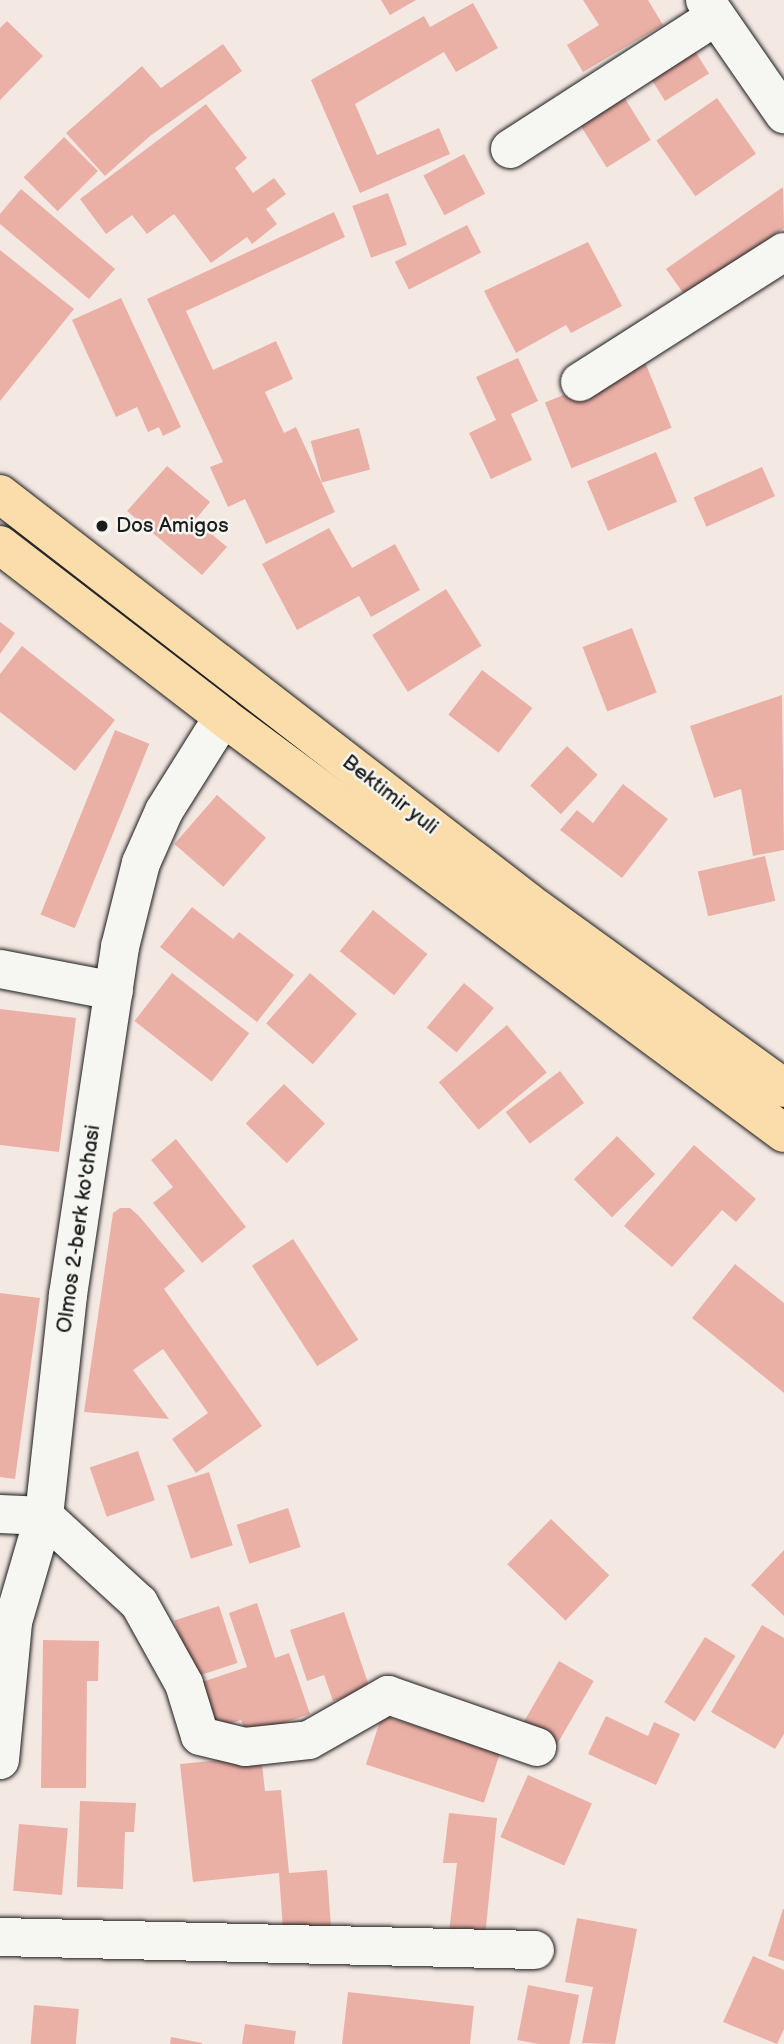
<!DOCTYPE html>
<html>
<head>
<meta charset="utf-8">
<style>
  body { margin:0 }
  #map { position:relative; width:784px; height:2044px; overflow:hidden; background:#f4e8e3; font-family:"Balsamiq Sans",sans-serif }
  div>[style] { position:absolute }
  .building>* { inset:0; background:#eab0a6; transform-origin:0 0 }
  .roads { filter:drop-shadow(0 0 2px #1c1c1c) drop-shadow(0 0 2px #1c1c1c) }
  .minor>* { height:38px; margin:-19px; padding:0 19px; transform-origin:19px; border-radius:19px; background:#f6f6f2 }
  .highway>* { height:38px; margin:-19px; padding:0 19px; transform-origin:19px; border-radius:19px; background:#fbddab }
  .dots>* { width:19px; height:19px; translate:-50% -50%; box-sizing:border-box; border:4px solid #f6f6f2; border-radius:50% }
  span { translate:-50% -50%; white-space:nowrap; text-align:center; line-height:1.15; -webkit-text-stroke:5px #f6f6f2; paint-order:stroke }
  .poi-label { font-size:21px; color:#1c1c1c }
  .left { translate:0 -50%; text-align:left }
  .street-label { font-size:21px; color:#1c1c1c }
</style>
</head>
<body>
<div id="map">
  <div class="building">
    <div style="clip-path:polygon(381px 0,416px 0,390px 15px)"></div>
    <div style="clip-path:polygon(583px 0,648px 0,663px 25px,583px 72px,567px 45px,599px 25px)"></div>
    <div style="clip-path:polygon(473px 3px,498px 48px,456px 72px,444px 52px,355px 104px,377px 155px,439px 128px,450px 154px,360px 193px,311px 80px,424px 16px,430px 27px)"></div>
    <div style="clip-path:polygon(7px 21px,43px 56px,0 100px,0 28px)"></div>
    <div style="left:690px;top:43px;width:36px;height:52px;rotate:58deg"></div>
    <div style="clip-path:polygon(223px 44px,242px 71px,150px 136px,105px 176px,66px 133px,142px 66px,161px 88px)"></div>
    <div style="left:619px;top:89px;width:60px;height:52px;rotate:58deg"></div>
    <div style="left:717px;top:98px;width:68px;height:74px;rotate:55deg"></div>
    <div style="clip-path:polygon(206px 104px,247px 158px,235px 168px,253px 193px,274px 178px,286px 194px,266px 209px,277px 224px,252px 244px,247px 237px,211px 263px,174px 214px,147px 234px,132px 215px,106px 234px,80px 199px)"></div>
    <div style="left:64px;top:137px;width:48px;height:57px;rotate:45deg"></div>
    <div style="left:464px;top:154px;width:45px;height:46px;rotate:62deg"></div>
    <div style="clip-path:polygon(783px 187px,784px 228px,686px 297px,666px 269px)"></div>
    <div style="clip-path:polygon(21px 189px,115px 269px,89px 299px,0 224px,0 214px)"></div>
    <div style="left:388px;top:193px;width:55px;height:38px;rotate:70deg"></div>
    <div style="clip-path:polygon(334px 212px,345px 237px,186px 311px,213px 370px,276px 341px,293px 379px,265px 392px,284px 433px,296px 427px,335px 512px,266px 544px,245px 499px,228px 507px,210px 467px,223px 462px,147px 299px)"></div>
    <div style="left:467px;top:225px;width:31px;height:81px;rotate:63deg"></div>
    <div style="clip-path:polygon(588px 242px,622px 306px,571px 333px,566px 325px,516px 353px,484px 291px)"></div>
    <div style="clip-path:polygon(0 250px,74px 309px,0 401px)"></div>
    <div style="clip-path:polygon(121px 298px,181px 427px,163px 436px,159px 427px,148px 432px,137px 407px,116px 417px,72px 320px)"></div>
    <div style="clip-path:polygon(518px 358px,538px 401px,511px 414px,532px 460px,491px 479px,469px 433px,496px 420px,476px 377px)"></div>
    <div style="left:645px;top:362px;width:71px;height:108px;rotate:68deg"></div>
    <div style="left:359px;top:428px;width:43px;height:50px;rotate:75deg"></div>
    <div style="left:656px;top:452px;width:54px;height:75px;rotate:67deg"></div>
    <div style="clip-path:polygon(167px 466px,210px 502px,195px 520px,227px 547px,202px 575px,127px 511px)"></div>
    <div style="left:762px;top:467px;width:32px;height:75px;rotate:66deg"></div>
    <div style="clip-path:polygon(329px 528px,352px 568px,395px 544px,420px 590px,371px 617px,359px 596px,297px 630px,262px 564px)"></div>
    <div style="left:446px;top:589px;width:67px;height:87px;rotate:58deg"></div>
    <div style="clip-path:polygon(0 622px,15px 633px,0 654px)"></div>
    <div style="left:632px;top:628px;width:69px;height:53px;rotate:69deg"></div>
    <div style="clip-path:polygon(22px 646px,115px 720px,75px 771px,0 712px,0 674px)"></div>
    <div style="left:482px;top:670px;width:63px;height:56px;rotate:37deg"></div>
    <div style="clip-path:polygon(782px 695px,784px 850px,753px 856px,741px 789px,714px 798px,690px 726px)"></div>
    <div style="left:115px;top:730px;width:37px;height:199px;rotate:22deg"></div>
    <div style="left:567px;top:746px;width:42px;height:54px;rotate:43deg"></div>
    <div style="clip-path:polygon(623px 784px,668px 819px,622px 878px,560px 830px,577px 810px,593px 823px)"></div>
    <div style="left:217px;top:795px;width:65px;height:65px;rotate:41deg"></div>
    <div style="left:765px;top:856px;width:46px;height:69px;rotate:77deg"></div>
    <div style="clip-path:polygon(192px 907px,233px 939px,239px 932px,294px 975px,257px 1022px,160px 947px)"></div>
    <div style="left:373px;top:910px;width:70px;height:53px;rotate:39deg"></div>
    <div style="left:172px;top:973px;width:98px;height:61px;rotate:38deg"></div>
    <div style="left:310px;top:973px;width:62px;height:67px;rotate:41deg"></div>
    <div style="left:464px;top:983px;width:39px;height:58px;rotate:40deg"></div>
    <div style="clip-path:polygon(0 1009px,76px 1018px,59px 1152px,0 1145px)"></div>
    <div style="left:507px;top:1025px;width:62px;height:89px;rotate:50deg"></div>
    <div style="left:560px;top:1071px;width:40px;height:68px;rotate:53deg"></div>
    <div style="left:284px;top:1084px;width:57px;height:55px;rotate:44deg"></div>
    <div style="left:617px;top:1136px;width:54px;height:61px;rotate:45deg"></div>
    <div style="clip-path:polygon(176px 1139px,246px 1227px,202px 1263px,153px 1203px,173px 1187px,151px 1160px)"></div>
    <div style="clip-path:polygon(694px 1145px,756px 1199px,736px 1222px,722px 1210px,672px 1267px,624px 1226px)"></div>
    <div style="clip-path:polygon(120px 1208px,130px 1208px,139px 1216px,185px 1271px,164px 1289px,262px 1426px,196px 1473px,172px 1439px,208px 1413px,163px 1349px,133px 1370px,169px 1419px,84px 1412px,113px 1213px)"></div>
    <div style="left:293px;top:1239px;width:120px;height:49px;rotate:57deg"></div>
    <div style="clip-path:polygon(735px 1264px,784px 1303px,784px 1393px,692px 1318px)"></div>
    <div style="clip-path:polygon(0 1293px,40px 1298px,15px 1479px,0 1477px)"></div>
    <div style="left:138px;top:1451px;width:52px;height:51px;rotate:71deg"></div>
    <div style="left:209px;top:1472px;width:77px;height:44px;rotate:72deg"></div>
    <div style="left:288px;top:1508px;width:41px;height:54px;rotate:72deg"></div>
    <div style="left:551px;top:1519px;width:81px;height:63px;rotate:44deg"></div>
    <div style="clip-path:polygon(784px 1550px,784px 1616px,751px 1585px)"></div>
    <div style="clip-path:polygon(257px 1603px,275px 1658px,289px 1653px,310px 1714px,247px 1735px,241px 1720px,212px 1730px,196px 1684px,247px 1667px,229px 1613px)"></div>
    <div style="left:219px;top:1606px;width:60px;height:47px;rotate:72deg"></div>
    <div style="clip-path:polygon(344px 1612px,370px 1689px,333px 1701px,324px 1675px,307px 1681px,290px 1630px)"></div>
    <div style="clip-path:polygon(762px 1625px,784px 1638px,784px 1734px,775px 1749px,711px 1712px)"></div>
    <div style="left:705px;top:1637px;width:36px;height:77px;rotate:32deg"></div>
    <div style="clip-path:polygon(43px 1640px,99px 1641px,98px 1681px,87px 1681px,86px 1788px,41px 1788px)"></div>
    <div style="left:559px;top:1661px;width:40px;height:74px;rotate:30deg"></div>
    <div style="left:382px;top:1715px;width:124px;height:52px;rotate:18deg"></div>
    <div style="clip-path:polygon(606px 1716px,648px 1736px,654px 1722px,680px 1734px,656px 1785px,588px 1754px)"></div>
    <div style="clip-path:polygon(261px 1756px,265px 1791px,281px 1790px,289px 1873px,327px 1870px,331px 1928px,283px 1930px,279px 1873px,193px 1882px,180px 1764px)"></div>
    <div style="left:528px;top:1775px;width:70px;height:68px;rotate:24deg"></div>
    <div style="clip-path:polygon(80px 1801px,136px 1803px,134px 1832px,125px 1832px,123px 1889px,77px 1887px)"></div>
    <div style="clip-path:polygon(449px 1813px,497px 1818px,485px 1937px,449px 1933px,457px 1863px,443px 1863px)"></div>
    <div style="left:19px;top:1824px;width:49px;height:67px;rotate:5deg"></div>
    <div style="clip-path:polygon(783px 1909px,784px 1909px,784px 1961px,768px 1956px)"></div>
    <div style="clip-path:polygon(577px 1918px,637px 1929px,615px 2044px,582px 2043px,593px 1987px,565px 1982px)"></div>
    <div style="clip-path:polygon(753px 1956px,784px 1970px,784px 2029px,777px 2044px,723px 2022px)"></div>
    <div style="left:528px;top:1985px;width:52px;height:56px;rotate:11deg"></div>
    <div style="clip-path:polygon(348px 1992px,474px 2006px,470px 2044px,342px 2044px)"></div>
    <div style="left:34px;top:2005px;width:45px;height:39px;rotate:5deg"></div>
    <div style="clip-path:polygon(245px 2024px,296px 2031px,294px 2044px,242px 2044px)"></div>
    <div style="clip-path:polygon(171px 2037px,202px 2043px,202px 2044px,170px 2044px)"></div>
  </div>
  <div class="roads">
    <div class="minor">
      <div style="left:705px;top:0;width:139px;rotate:55.3deg"></div>
      <div style="left:510px;top:149px;width:245px;rotate:-32.8deg"></div>
      <div style="left:580px;top:382px;width:242px;rotate:-32.5deg"></div>
      <div style="left:0;top:969px;width:116px;rotate:10.9deg"></div>
      <div style="left:0;top:1514px;width:44px;rotate:2.6deg"></div>
      <div style="left:44px;top:1516px;width:129px;rotate:42.5deg"></div>
      <div style="left:139px;top:1603px;width:93px;rotate:60.9deg"></div>
      <div style="left:184px;top:1684px;width:54px;rotate:72.9deg"></div>
      <div style="left:200px;top:1736px;width:46px;rotate:13.7deg"></div>
      <div style="left:245px;top:1747px;width:64px;rotate:-6.2deg"></div>
      <div style="left:309px;top:1740px;width:91px;rotate:-29.7deg"></div>
      <div style="left:388px;top:1695px;width:158px;rotate:19.2deg"></div>
      <div style="left:0;top:1760px;width:139px;rotate:-84.6deg"></div>
      <div style="left:13px;top:1622px;width:110px;rotate:-73.7deg"></div>
      <div style="left:44px;top:1516px;width:222px;rotate:-83.8deg"></div>
      <div style="left:68px;top:1295px;width:352px;rotate:-81.5deg"></div>
      <div style="left:120px;top:947px;width:87px;rotate:-76deg"></div>
      <div style="left:141px;top:863px;width:57px;rotate:-66.1deg"></div>
      <div style="left:164px;top:811px;width:111px;rotate:-57.9deg"></div>
      <div style="left:0;top:1937px;width:535px;rotate:1.39deg"></div>
    </div>
    <div class="highway">
      <div style="left:0;top:494px;width:667px;rotate:37.69deg"></div>
      <div style="left:528px;top:902px;width:316px;rotate:36deg"></div>
      <div style="left:0;top:545px;width:282px;rotate:37.6deg"></div>
      <div style="left:223px;top:717px;width:698px;rotate:36.56deg"></div>
    </div>
  </div>
  <div class="dots">
    <div style="left:102px;top:526px;background:#1c1c1c"></div>
  </div>
  <div class="poi-label">
    <span class="left" style="left:116px;top:526px">Dos Amigos</span>
  </div>
  <div class="street-label">
    <span style="left:390px;top:795px;rotate:38deg">Bektimir yuli</span>
    <span style="left:79px;top:1229px;rotate:-82deg">Olmos 2-berk ko'chasi</span>
  </div>
</div>
</body>
</html>
